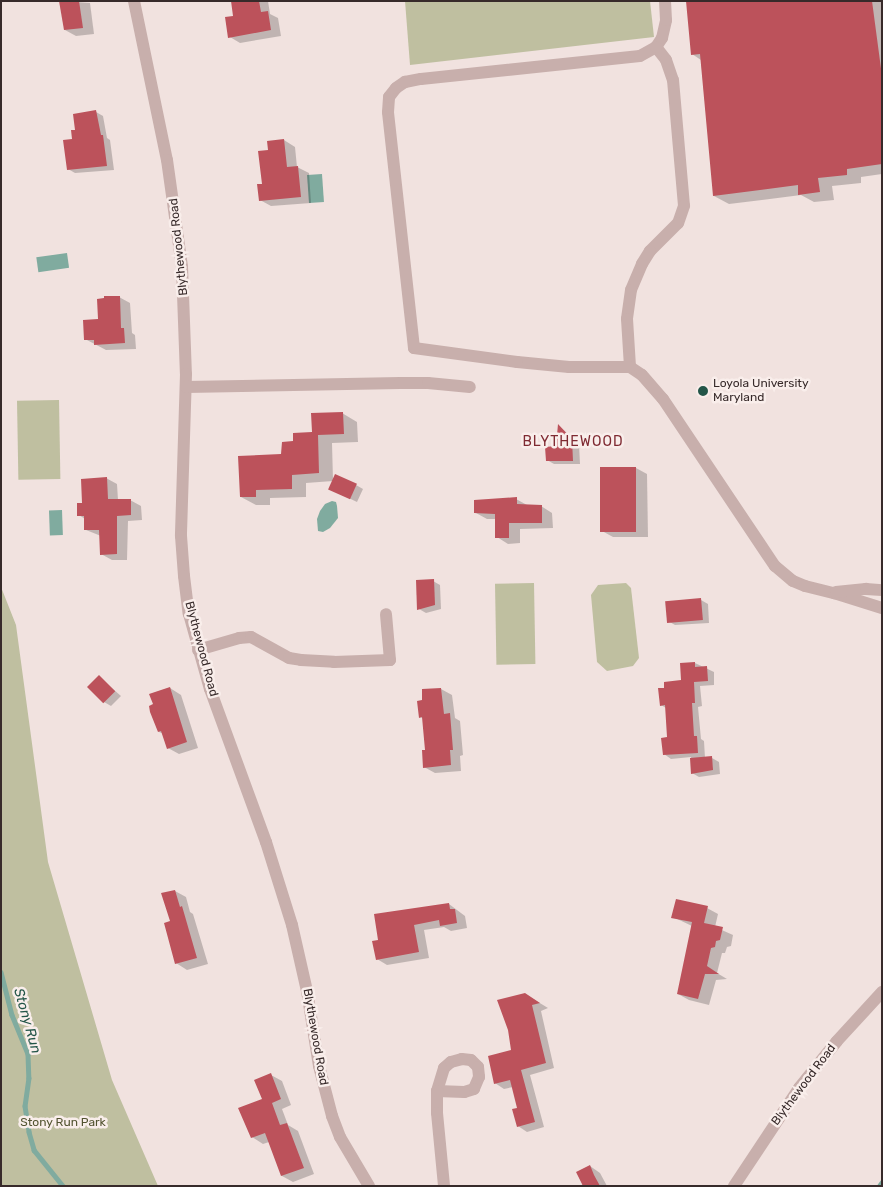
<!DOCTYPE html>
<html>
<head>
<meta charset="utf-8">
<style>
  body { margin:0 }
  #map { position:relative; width:883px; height:1187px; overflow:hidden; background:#f1e2df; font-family:Rubik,sans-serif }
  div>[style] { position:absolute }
  .green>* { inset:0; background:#bfbfa0; transform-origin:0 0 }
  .water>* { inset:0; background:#80ab9f; transform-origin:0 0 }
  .shadow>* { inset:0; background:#0003 }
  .stream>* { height:4.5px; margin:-2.25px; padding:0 2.25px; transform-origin:2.25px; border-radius:2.25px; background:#80ab9f }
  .building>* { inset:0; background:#bc525b; transform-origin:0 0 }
  .minor>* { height:12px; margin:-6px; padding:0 6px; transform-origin:6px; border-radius:6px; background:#c8afac }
  .dots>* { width:14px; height:14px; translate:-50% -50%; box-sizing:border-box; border:2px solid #f9eeeb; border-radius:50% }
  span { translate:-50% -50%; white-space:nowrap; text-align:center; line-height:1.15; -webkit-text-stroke:5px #f9eeeb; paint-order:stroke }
  .street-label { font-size:12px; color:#372a2a }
  .poi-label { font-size:12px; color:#372a2a }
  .left { translate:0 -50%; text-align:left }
  .park-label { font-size:12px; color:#525330 }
  .neighbourhood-label { font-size:14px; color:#7f2a32; letter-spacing:1px }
  .water-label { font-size:14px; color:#235548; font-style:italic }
  .frame { position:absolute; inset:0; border:2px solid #372a2a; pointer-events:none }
</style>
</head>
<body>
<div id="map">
  <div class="green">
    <div style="clip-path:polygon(405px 1px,650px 1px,654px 37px,410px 65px)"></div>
    <div style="left:59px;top:400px;width:79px;height:42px;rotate:89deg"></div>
    <div style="left:534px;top:583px;width:81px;height:39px;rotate:89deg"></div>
    <div style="clip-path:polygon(626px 583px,631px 588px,639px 658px,633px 666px,607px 671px,597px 662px,591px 595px,598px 585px)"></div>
    <div style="clip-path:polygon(1px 587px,16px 625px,48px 862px,112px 1080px,158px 1186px,1px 1186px)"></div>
  </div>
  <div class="water">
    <div style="left:322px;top:174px;width:28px;height:15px;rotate:86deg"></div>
    <div style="left:67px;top:253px;width:15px;height:31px;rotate:82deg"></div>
    <div style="clip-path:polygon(332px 501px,336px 502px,337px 506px,338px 518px,330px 528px,323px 532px,318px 531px,317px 519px,320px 511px,325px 504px)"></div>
    <div style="left:62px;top:510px;width:25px;height:13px;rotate:88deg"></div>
  </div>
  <div class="shadow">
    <div style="clip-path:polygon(60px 1px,90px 3px,94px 34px,76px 36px,65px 30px)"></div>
    <div style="clip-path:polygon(232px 1px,268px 1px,270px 14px,278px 18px,281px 36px,240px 43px,230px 37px,235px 17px)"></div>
    <div style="clip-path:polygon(687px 1px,882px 1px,882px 174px,861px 177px,861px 183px,832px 186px,834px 200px,814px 202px,801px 195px,729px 204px,714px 196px,701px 60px,692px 54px)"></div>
    <div style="clip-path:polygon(96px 112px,103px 116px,107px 138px,110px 140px,114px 170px,75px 173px,68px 169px,76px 131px)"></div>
    <div style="clip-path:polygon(284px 140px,295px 147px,297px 167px,309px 173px,311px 203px,271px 206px,260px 200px,270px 151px,269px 142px)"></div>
    <div style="clip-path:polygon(119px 297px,130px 303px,132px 333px,135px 335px,136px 349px,106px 350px,85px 339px)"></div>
    <div style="clip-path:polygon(342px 413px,357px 422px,358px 442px,332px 443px,333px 480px,356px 485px,363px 489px,357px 502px,336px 492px,333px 481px,306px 483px,306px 497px,270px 498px,270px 505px,256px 505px,241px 497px,294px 443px,313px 434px)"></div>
    <div style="clip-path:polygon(559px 426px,579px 444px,580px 464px,554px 464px,547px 460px,557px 448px)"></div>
    <div style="clip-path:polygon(636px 468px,647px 474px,648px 537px,613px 537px,602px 531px,601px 469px)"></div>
    <div style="clip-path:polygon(106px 478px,117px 484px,118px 500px,130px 500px,141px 506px,142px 520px,128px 521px,127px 560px,112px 560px,101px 554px,101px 536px,86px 530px,85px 519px,79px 515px,83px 504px)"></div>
    <div style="clip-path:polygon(516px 499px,527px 505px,541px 506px,552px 513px,553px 528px,520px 529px,520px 543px,508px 544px,497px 537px,496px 519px,487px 519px,476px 513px)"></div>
    <div style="clip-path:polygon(433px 581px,440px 585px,441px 609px,426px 613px,419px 609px)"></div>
    <div style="clip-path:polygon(701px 600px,708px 604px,709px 623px,675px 625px,668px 621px)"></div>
    <div style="clip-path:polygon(695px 663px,714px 672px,714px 685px,700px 686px,702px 706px,698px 707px,701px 739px,704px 741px,705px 758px,712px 758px,719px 762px,720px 774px,699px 777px,692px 773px,691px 757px,671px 759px,664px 754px,668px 739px,666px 708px,661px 705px,665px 689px,682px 681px)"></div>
    <div style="clip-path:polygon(99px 677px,121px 696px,111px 706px,104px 702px)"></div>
    <div style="clip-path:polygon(170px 688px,181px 695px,198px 748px,179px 754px,168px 748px,164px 734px,159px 732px)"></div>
    <div style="clip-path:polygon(441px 689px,452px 695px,455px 718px,460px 721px,463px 755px,460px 756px,461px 771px,435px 773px,424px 767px,426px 751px,424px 719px,420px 717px,424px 701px)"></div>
    <div style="clip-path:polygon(175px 891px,186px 897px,190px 912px,193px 914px,208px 964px,187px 970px,176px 963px,171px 922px)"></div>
    <div style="clip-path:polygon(449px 904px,465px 916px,467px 928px,451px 931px,444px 927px,424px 930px,429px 958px,387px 965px,377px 959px,380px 941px)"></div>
    <div style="clip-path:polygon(707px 908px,718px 914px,715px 927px,733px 935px,731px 946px,727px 947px,725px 953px,722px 953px,717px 973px,727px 979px,716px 980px,709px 1005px,689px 1000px,678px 994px,692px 926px,673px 917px)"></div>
    <div style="clip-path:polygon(525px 994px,548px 1008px,541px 1011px,554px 1068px,530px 1075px,544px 1127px,527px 1132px,518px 1126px,519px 1108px,513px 1087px,504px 1089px,495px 1083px,513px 1051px)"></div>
    <div style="clip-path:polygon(271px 1075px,282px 1081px,291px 1105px,282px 1109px,288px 1125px,298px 1131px,314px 1174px,293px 1182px,282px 1176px,269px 1142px,263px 1144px,252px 1137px)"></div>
    <div style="clip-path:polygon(590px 1166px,600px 1173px,607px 1186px,580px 1186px,583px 1184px)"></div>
  </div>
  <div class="stream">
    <div style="left:1px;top:972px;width:44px;rotate:75.7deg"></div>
    <div style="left:12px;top:1015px;width:42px;rotate:67.7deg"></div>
    <div style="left:28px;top:1054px;width:24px;rotate:88deg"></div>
    <div style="left:29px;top:1078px;width:28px;rotate:98deg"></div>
    <div style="left:25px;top:1106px;width:26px;rotate:81deg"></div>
    <div style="left:29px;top:1132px;width:19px;rotate:74deg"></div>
    <div style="left:34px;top:1150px;width:46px;rotate:51.1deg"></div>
    <div style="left:879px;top:1186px;width:5px;rotate:-53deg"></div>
  </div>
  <div class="building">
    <div style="clip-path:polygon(59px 1px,79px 1px,83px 28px,64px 30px)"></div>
    <div style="clip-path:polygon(231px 1px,259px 1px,261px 12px,268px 11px,271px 30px,228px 38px,225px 17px,233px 16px)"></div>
    <div style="clip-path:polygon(686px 1px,872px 1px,882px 76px,882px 164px,847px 169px,847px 175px,818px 178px,820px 192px,798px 195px,798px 185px,713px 196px,700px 54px,691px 55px)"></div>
    <div style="clip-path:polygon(96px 110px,101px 135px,103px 135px,107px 166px,67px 170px,63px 140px,72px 139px,71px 130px,75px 130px,73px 114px)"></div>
    <div style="clip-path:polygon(284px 139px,287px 167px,298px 166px,301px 197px,259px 201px,257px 184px,262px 184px,258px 151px,268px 150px,267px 141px)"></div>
    <div style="clip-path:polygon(104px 296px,120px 296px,121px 328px,124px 328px,125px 343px,94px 345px,94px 340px,84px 340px,83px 320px,98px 319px,97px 299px,104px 298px)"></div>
    <div style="clip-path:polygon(343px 412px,344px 434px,318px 435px,319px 473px,292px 475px,292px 489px,256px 490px,256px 497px,240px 497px,238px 456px,281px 454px,282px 442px,293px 441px,293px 433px,312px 432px,311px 413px)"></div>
    <div style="clip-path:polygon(558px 424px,572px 439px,573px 461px,546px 461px,545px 447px,556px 446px)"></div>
    <div style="left:600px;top:467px;width:36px;height:65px"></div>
    <div style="left:335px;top:474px;width:24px;height:17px;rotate:24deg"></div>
    <div style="clip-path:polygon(107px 477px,108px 499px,131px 499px,131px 515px,117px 516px,117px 554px,100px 555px,99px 530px,84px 530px,84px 516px,77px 516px,77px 503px,82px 503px,81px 479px)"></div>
    <div style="clip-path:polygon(517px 497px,517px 504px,542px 505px,542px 523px,509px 523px,509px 538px,495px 538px,495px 514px,474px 513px,474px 500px)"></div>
    <div style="clip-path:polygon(434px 579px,435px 605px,417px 610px,416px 580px)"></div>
    <div style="left:701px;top:598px;width:22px;height:36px;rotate:85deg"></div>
    <div style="clip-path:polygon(695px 662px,695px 667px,707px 666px,708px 681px,694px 682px,695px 703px,692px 703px,694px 736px,697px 736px,698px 753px,663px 755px,661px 738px,667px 737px,665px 705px,660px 706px,658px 688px,664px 688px,664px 682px,681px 680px,680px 663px)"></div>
    <div style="left:99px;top:675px;width:23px;height:17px;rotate:45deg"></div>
    <div style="clip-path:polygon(170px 687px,187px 742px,167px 749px,161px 731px,158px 732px,150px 712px,149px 706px,153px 704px,149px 694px)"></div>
    <div style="clip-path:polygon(441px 688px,444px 714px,450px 713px,453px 750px,450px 750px,451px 765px,423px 768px,422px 750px,425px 750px,422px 717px,419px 718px,417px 701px,422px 700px,422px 689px)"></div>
    <div style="clip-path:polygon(712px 756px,713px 770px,691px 774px,690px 758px)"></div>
    <div style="clip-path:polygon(175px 890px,180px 907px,182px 906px,197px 958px,175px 964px,164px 923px,170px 921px,161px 893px)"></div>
    <div style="clip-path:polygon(676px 899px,708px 906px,704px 923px,723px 927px,720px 940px,716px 941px,715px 947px,711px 948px,707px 966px,719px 974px,705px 974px,698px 999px,677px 994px,692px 922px,671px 918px)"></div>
    <div style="clip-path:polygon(449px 903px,450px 909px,455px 909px,457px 923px,440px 926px,439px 920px,414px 925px,419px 952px,376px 960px,372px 941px,378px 940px,374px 914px)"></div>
    <div style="clip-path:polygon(525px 993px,540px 1003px,532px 1005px,546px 1063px,521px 1070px,535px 1122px,517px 1127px,512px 1109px,517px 1108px,510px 1080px,494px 1084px,488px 1056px,511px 1050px,508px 1030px,497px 1000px)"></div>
    <div style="clip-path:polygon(271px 1073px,281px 1099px,272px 1103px,280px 1125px,287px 1123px,304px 1168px,281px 1176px,265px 1133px,251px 1138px,238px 1108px,262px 1099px,254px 1080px)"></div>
    <div style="clip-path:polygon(590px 1165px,594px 1175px,600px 1186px,583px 1186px,576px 1172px)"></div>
  </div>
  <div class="minor">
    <div style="left:134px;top:1px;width:162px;rotate:78.3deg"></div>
    <div style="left:167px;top:160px;width:108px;rotate:82deg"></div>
    <div style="left:182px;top:267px;width:107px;rotate:87.9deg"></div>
    <div style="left:186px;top:374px;width:162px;rotate:91.8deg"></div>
    <div style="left:181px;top:536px;width:40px;rotate:85.7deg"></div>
    <div style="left:184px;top:576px;width:38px;rotate:83deg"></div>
    <div style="left:189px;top:614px;width:78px;rotate:74.4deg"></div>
    <div style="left:210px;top:689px;width:163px;rotate:69.9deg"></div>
    <div style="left:266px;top:842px;width:87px;rotate:72.6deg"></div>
    <div style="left:292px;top:925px;width:68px;rotate:77.2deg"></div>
    <div style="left:307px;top:991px;width:76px;rotate:80.9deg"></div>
    <div style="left:319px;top:1066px;width:52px;rotate:75.4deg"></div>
    <div style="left:332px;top:1116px;width:22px;rotate:69deg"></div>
    <div style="left:340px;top:1137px;width:57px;rotate:59.4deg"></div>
    <div style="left:656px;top:47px;width:16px;rotate:52deg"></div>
    <div style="left:666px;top:60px;width:21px;rotate:71deg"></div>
    <div style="left:673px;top:80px;width:126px;rotate:85deg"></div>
    <div style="left:684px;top:206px;width:18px;rotate:109deg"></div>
    <div style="left:678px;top:223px;width:40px;rotate:135deg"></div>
    <div style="left:650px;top:251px;width:15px;rotate:122deg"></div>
    <div style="left:642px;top:264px;width:28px;rotate:113deg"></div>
    <div style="left:631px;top:290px;width:29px;rotate:98deg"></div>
    <div style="left:627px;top:319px;width:48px;rotate:86.4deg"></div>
    <div style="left:630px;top:367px;width:14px;rotate:34deg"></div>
    <div style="left:642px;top:375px;width:32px;rotate:49deg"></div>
    <div style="left:663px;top:399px;width:201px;rotate:56.2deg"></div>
    <div style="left:775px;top:566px;width:23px;rotate:40deg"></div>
    <div style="left:793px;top:581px;width:13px;rotate:23deg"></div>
    <div style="left:805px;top:586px;width:30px;rotate:14deg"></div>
    <div style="left:834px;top:593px;width:50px;rotate:17.4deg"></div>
    <div style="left:630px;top:367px;width:61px;rotate:180deg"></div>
    <div style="left:569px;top:367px;width:52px;rotate:-174.5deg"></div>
    <div style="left:517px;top:362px;width:104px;rotate:-172.3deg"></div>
    <div style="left:414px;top:348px;width:237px;rotate:-96.3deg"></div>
    <div style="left:388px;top:112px;width:15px;rotate:-86deg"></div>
    <div style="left:389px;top:97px;width:11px;rotate:-52deg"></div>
    <div style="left:396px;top:88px;width:11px;rotate:-34deg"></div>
    <div style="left:405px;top:82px;width:16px;rotate:-11deg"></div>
    <div style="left:421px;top:79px;width:220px;rotate:-6deg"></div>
    <div style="left:640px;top:56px;width:18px;rotate:-29deg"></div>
    <div style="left:656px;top:47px;width:11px;rotate:-56deg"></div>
    <div style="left:662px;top:38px;width:18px;rotate:-77deg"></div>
    <div style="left:666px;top:20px;width:19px;rotate:-93deg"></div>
    <div style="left:186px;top:387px;width:214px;rotate:-1.1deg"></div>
    <div style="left:400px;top:383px;width:28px"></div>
    <div style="left:428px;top:383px;width:42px;rotate:5.4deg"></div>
    <div style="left:836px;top:592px;width:30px;rotate:-6deg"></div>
    <div style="left:866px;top:589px;width:16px;rotate:4deg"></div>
    <div style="left:198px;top:650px;width:43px;rotate:-16.3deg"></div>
    <div style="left:239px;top:638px;width:12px;rotate:-5deg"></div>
    <div style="left:251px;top:637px;width:43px;rotate:28.9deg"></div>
    <div style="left:289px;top:658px;width:12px;rotate:9deg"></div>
    <div style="left:301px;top:660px;width:33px;rotate:3deg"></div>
    <div style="left:334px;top:662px;width:56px;rotate:-2deg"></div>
    <div style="left:390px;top:660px;width:46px;rotate:-95deg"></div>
    <div style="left:462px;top:1059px;width:9px;rotate:6deg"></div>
    <div style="left:471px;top:1060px;width:10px;rotate:45deg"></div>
    <div style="left:478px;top:1067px;width:10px;rotate:84deg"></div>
    <div style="left:479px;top:1077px;width:13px;rotate:113deg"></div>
    <div style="left:474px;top:1089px;width:10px;rotate:163deg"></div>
    <div style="left:464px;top:1092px;width:27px;rotate:-178deg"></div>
    <div style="left:437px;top:1091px;width:24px;rotate:-73deg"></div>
    <div style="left:444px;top:1068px;width:9px;rotate:-41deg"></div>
    <div style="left:451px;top:1062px;width:11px;rotate:-15deg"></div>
    <div style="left:437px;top:1091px;width:22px;rotate:90deg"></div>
    <div style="left:437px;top:1113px;width:73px;rotate:84.5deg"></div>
    <div style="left:734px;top:1186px;width:118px;rotate:-56.4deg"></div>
    <div style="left:799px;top:1088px;width:60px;rotate:-51deg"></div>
    <div style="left:837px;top:1041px;width:67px;rotate:-47.4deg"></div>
  </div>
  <div class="dots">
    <div style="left:703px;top:391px;background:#235548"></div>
  </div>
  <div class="street-label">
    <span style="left:179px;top:247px;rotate:-96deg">Blythewood Road</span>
    <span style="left:201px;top:649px;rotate:75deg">Blythewood Road</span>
    <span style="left:315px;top:1037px;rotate:80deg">Blythewood Road</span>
    <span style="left:804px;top:1085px;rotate:-53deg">Blythewood Road</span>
  </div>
  <div class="poi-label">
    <span class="left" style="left:713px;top:391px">Loyola University<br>Maryland</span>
  </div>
  <div class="park-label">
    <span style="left:63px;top:1123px">Stony Run Park</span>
  </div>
  <div class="neighbourhood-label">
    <span style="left:573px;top:442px">BLYTHEWOOD</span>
  </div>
  <div class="water-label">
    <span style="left:27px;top:1021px;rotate:74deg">Stony Run</span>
  </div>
  <div class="frame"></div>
</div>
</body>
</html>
